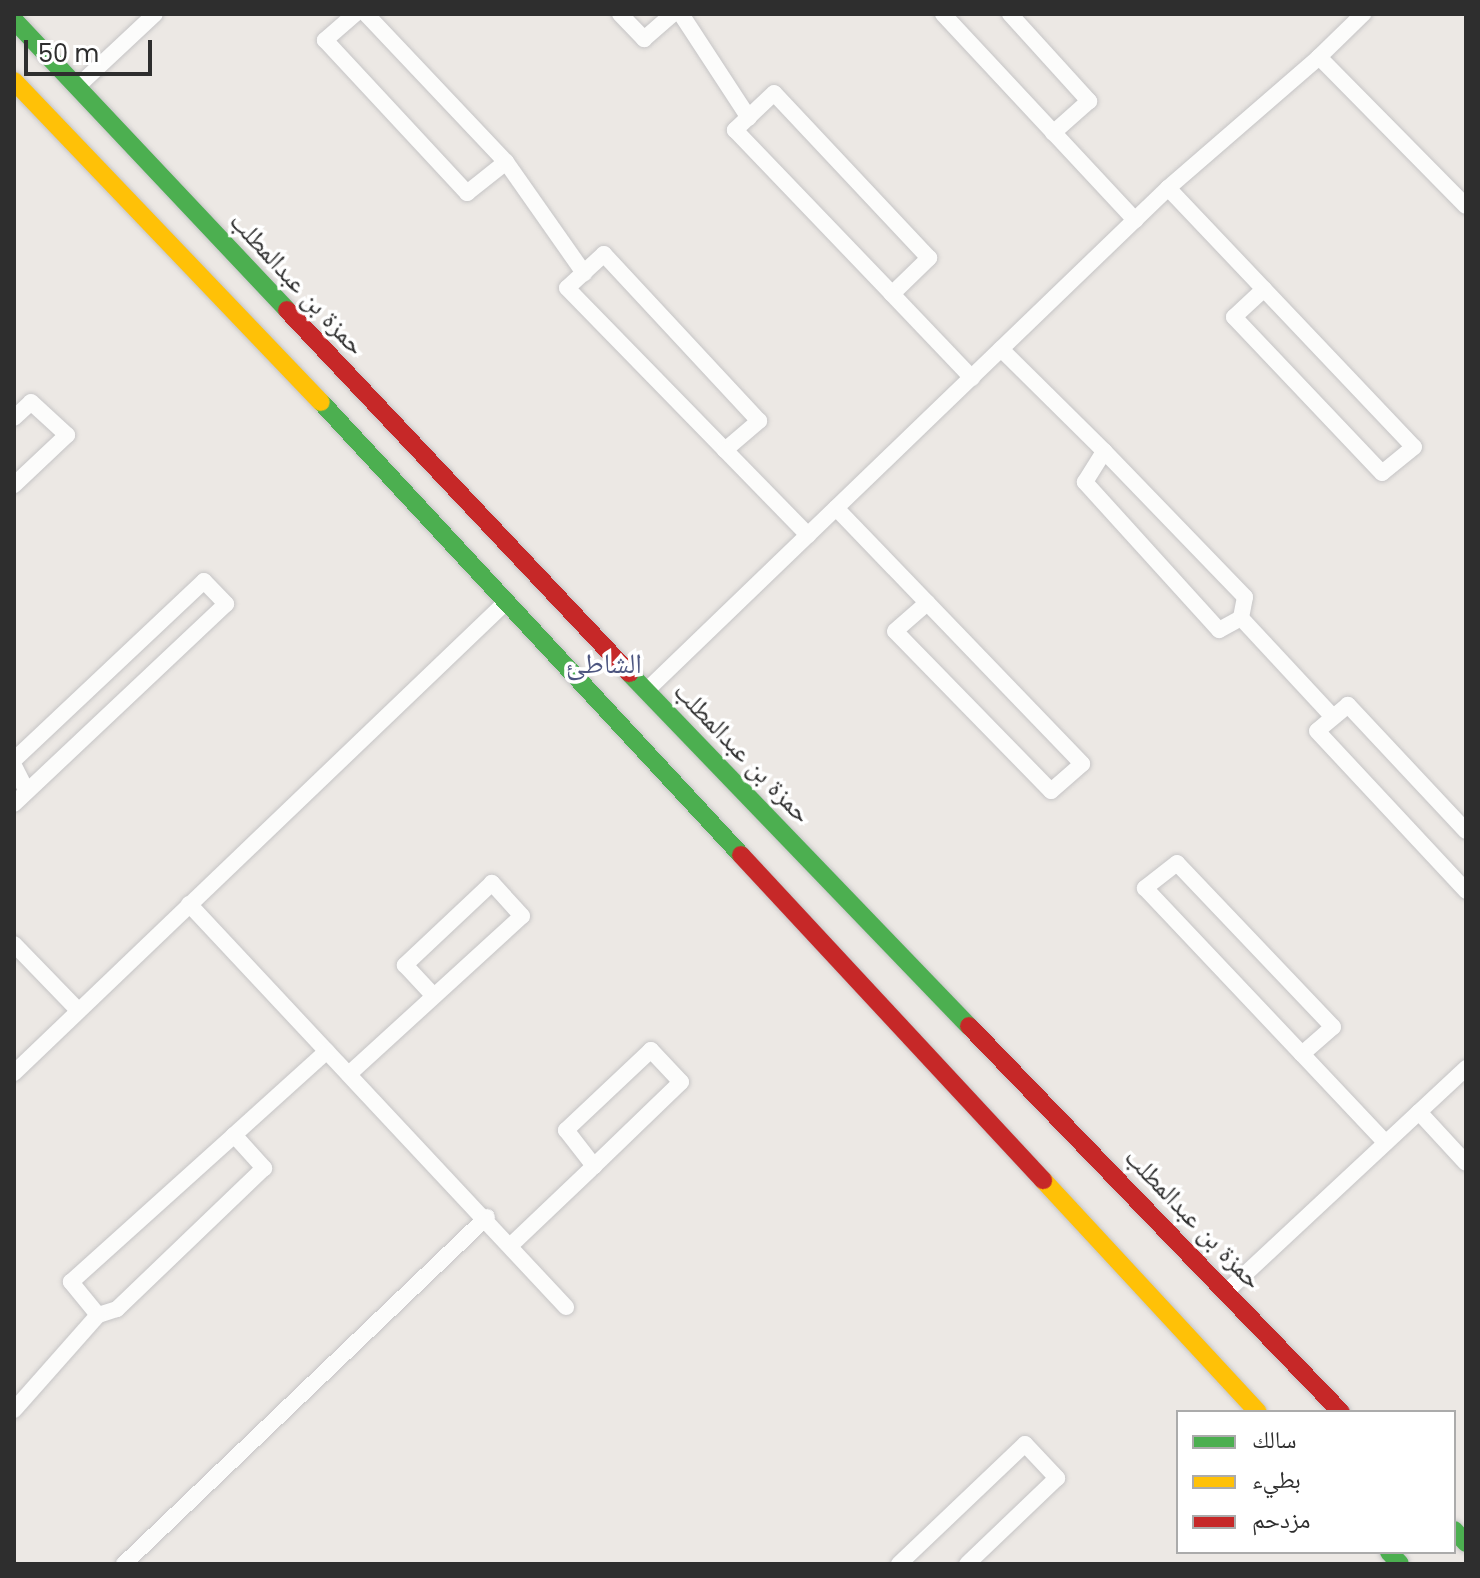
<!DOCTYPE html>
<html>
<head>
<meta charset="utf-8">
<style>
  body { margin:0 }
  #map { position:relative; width:1480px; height:1578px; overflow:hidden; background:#ece8e4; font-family:Poppins,"Noto Naskh Arabic",sans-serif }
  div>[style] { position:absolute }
  .roads { filter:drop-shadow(0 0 2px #c5c4c5) drop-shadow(0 0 2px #c5c4c5) }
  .street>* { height:16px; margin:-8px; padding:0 8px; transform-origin:8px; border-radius:8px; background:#fcfcfb }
  .fast>* { height:18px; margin:-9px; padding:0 9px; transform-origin:9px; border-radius:9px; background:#4caf50 }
  .slow>* { height:18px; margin:-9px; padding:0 9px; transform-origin:9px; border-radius:9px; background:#ffc107 }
  .jam>* { height:18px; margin:-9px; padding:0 9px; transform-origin:9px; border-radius:9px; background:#c62828 }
  span { translate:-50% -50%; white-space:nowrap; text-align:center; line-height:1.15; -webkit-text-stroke:7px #fff; paint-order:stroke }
  .street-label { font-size:26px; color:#2e2e2e }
  .neighbourhood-label { font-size:28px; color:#4d5680 }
  .frame { position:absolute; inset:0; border:16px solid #2e2e2e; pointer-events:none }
  .legend { position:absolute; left:1176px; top:1410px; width:280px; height:144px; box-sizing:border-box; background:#fff; border:2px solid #ababab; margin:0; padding:10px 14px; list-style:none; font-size:24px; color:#2e2e2e }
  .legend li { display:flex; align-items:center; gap:16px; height:40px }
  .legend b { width:40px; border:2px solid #ababab }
  .scale { position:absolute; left:24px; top:40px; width:128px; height:36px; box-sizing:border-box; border:4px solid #2e2e2e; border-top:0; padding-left:10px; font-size:24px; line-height:28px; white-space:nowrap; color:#2e2e2e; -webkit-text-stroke:6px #fff; paint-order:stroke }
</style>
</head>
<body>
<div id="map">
  <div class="roads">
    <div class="street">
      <div style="left:355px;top:14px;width:40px;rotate:139deg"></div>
      <div style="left:325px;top:40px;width:209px;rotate:47.1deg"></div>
      <div style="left:467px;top:193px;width:50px;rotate:-38.5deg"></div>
      <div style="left:506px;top:162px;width:204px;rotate:-133.4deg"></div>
      <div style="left:620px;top:14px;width:35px;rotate:46deg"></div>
      <div style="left:644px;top:39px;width:38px;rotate:-41deg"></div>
      <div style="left:681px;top:14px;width:124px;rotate:56.8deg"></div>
      <div style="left:943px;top:14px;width:282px;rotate:47deg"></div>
      <div style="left:1010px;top:14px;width:118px;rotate:47.8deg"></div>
      <div style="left:1089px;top:101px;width:48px;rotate:138.4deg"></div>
      <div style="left:1319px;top:57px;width:62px;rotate:-44.3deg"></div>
      <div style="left:78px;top:86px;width:105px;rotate:-43.1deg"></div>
      <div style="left:506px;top:162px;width:136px;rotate:54.9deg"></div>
      <div style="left:1168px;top:188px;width:357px;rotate:46.5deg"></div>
      <div style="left:1414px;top:447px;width:41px;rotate:140.9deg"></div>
      <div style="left:1382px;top:473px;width:215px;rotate:-133.5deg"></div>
      <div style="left:1234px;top:317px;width:41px;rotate:-43deg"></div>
      <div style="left:892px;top:294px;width:52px;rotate:-44.2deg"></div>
      <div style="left:929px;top:258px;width:226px;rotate:-133.2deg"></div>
      <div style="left:774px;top:93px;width:54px;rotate:136.5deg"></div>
      <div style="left:735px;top:130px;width:227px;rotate:46.2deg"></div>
      <div style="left:892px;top:294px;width:116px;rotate:46.4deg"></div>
      <div style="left:1001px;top:349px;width:145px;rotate:44.7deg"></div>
      <div style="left:1104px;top:451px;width:203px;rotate:46deg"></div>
      <div style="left:1245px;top:597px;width:21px;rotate:101deg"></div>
      <div style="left:1241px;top:618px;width:25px;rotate:151deg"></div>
      <div style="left:1219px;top:630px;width:200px;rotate:-132.2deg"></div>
      <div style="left:1085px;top:482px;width:36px;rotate:-58deg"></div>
      <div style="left:14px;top:418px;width:23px;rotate:-43deg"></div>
      <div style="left:31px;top:402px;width:49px;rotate:42.5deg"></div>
      <div style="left:67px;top:435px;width:73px;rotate:136.7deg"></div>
      <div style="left:725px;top:450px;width:45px;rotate:-40.5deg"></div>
      <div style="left:759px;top:421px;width:228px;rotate:-132.9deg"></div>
      <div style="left:604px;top:254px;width:50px;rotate:137.4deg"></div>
      <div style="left:567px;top:288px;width:226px;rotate:45.7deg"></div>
      <div style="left:725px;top:450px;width:119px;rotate:45.7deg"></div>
      <div style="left:836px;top:508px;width:355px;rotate:46.1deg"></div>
      <div style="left:1082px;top:764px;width:41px;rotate:138.9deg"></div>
      <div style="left:1051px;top:791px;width:223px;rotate:-134.3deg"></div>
      <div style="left:895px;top:631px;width:43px;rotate:-41.2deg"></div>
      <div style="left:1241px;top:618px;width:135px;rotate:47.1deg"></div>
      <div style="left:646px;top:691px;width:725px;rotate:-43.94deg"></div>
      <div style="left:1168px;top:188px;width:200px;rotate:-40.9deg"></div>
      <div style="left:1319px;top:57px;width:209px;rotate:45.4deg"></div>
      <div style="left:14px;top:760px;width:261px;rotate:-43.3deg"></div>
      <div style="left:204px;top:581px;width:32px;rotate:46deg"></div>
      <div style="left:226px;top:604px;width:291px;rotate:136.7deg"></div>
      <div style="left:14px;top:766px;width:28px;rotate:63deg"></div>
      <div style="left:1466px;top:831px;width:173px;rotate:-133.1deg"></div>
      <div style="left:1348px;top:705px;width:40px;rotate:140deg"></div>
      <div style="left:1317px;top:731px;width:219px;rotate:47deg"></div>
      <div style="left:189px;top:904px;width:552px;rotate:46.91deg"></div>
      <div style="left:14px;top:944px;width:92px;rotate:45.9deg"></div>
      <div style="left:1302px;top:1054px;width:41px;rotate:-41.1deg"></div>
      <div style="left:1333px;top:1027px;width:226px;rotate:-133.6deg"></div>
      <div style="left:1177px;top:863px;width:41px;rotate:142deg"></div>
      <div style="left:1145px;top:888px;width:228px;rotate:46.6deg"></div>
      <div style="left:1302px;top:1054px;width:122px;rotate:46.7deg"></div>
      <div style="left:14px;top:1073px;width:680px;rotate:-43.75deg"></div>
      <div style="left:349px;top:1074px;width:234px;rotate:-42.4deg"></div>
      <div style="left:522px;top:916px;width:45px;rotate:-132.3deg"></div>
      <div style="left:492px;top:883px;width:120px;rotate:136.7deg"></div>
      <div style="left:405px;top:965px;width:42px;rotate:46.9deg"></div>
      <div style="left:1419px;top:1112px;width:69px;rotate:47.3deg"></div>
      <div style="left:234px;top:1135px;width:45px;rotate:47.7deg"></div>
      <div style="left:264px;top:1168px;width:204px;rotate:136.2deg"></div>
      <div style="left:117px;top:1309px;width:20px;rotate:162deg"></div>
      <div style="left:98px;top:1315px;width:43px;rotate:-129.3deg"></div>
      <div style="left:71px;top:1282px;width:219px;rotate:-42deg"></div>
      <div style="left:234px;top:1135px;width:125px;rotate:-42.1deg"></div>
      <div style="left:510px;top:1246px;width:116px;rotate:-43.6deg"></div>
      <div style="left:594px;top:1166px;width:121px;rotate:-44deg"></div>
      <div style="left:681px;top:1082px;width:44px;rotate:-133.2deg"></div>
      <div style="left:651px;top:1050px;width:117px;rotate:136.7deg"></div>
      <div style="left:566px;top:1130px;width:46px;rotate:52.1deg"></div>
      <div style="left:1227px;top:1291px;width:327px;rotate:-43deg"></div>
      <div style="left:14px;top:1410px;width:127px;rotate:-48.5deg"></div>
      <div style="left:124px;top:1564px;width:502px;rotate:-43.71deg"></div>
      <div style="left:899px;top:1564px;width:174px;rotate:-43.6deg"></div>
      <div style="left:1025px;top:1444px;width:47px;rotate:46.7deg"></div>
      <div style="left:1057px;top:1478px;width:124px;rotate:136.3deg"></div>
    </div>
    <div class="fast">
      <div style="left:14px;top:20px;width:398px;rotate:46.7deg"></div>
      <div style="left:321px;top:402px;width:618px;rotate:47.16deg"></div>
      <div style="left:629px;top:673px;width:490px;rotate:46.1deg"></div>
      <div style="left:1454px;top:1530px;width:18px;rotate:47deg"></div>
      <div style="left:1389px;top:1552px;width:16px;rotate:47deg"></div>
    </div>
    <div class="slow">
      <div style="left:14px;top:81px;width:444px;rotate:46.3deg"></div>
      <div style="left:1043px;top:1180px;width:316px;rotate:47.2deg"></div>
    </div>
    <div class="jam">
      <div style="left:287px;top:310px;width:499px;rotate:46.7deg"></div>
      <div style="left:741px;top:855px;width:444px;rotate:47.1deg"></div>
      <div style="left:969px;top:1026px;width:536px;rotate:46.06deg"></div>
    </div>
  </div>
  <div class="street-label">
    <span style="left:297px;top:284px;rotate:47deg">حمزة بن عبدالمطلب</span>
    <span style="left:742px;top:753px;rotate:46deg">حمزة بن عبدالمطلب</span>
    <span style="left:1193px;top:1219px;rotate:46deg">حمزة بن عبدالمطلب</span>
  </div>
  <div class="neighbourhood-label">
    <span style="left:604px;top:664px">الشاطئ</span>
  </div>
  <div class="frame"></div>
  <ul class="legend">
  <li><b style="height:10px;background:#4caf50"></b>سالك</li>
  <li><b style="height:10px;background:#ffc107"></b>بطيء</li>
  <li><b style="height:10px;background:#c62828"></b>مزدحم</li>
  </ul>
  <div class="scale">50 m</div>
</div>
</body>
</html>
